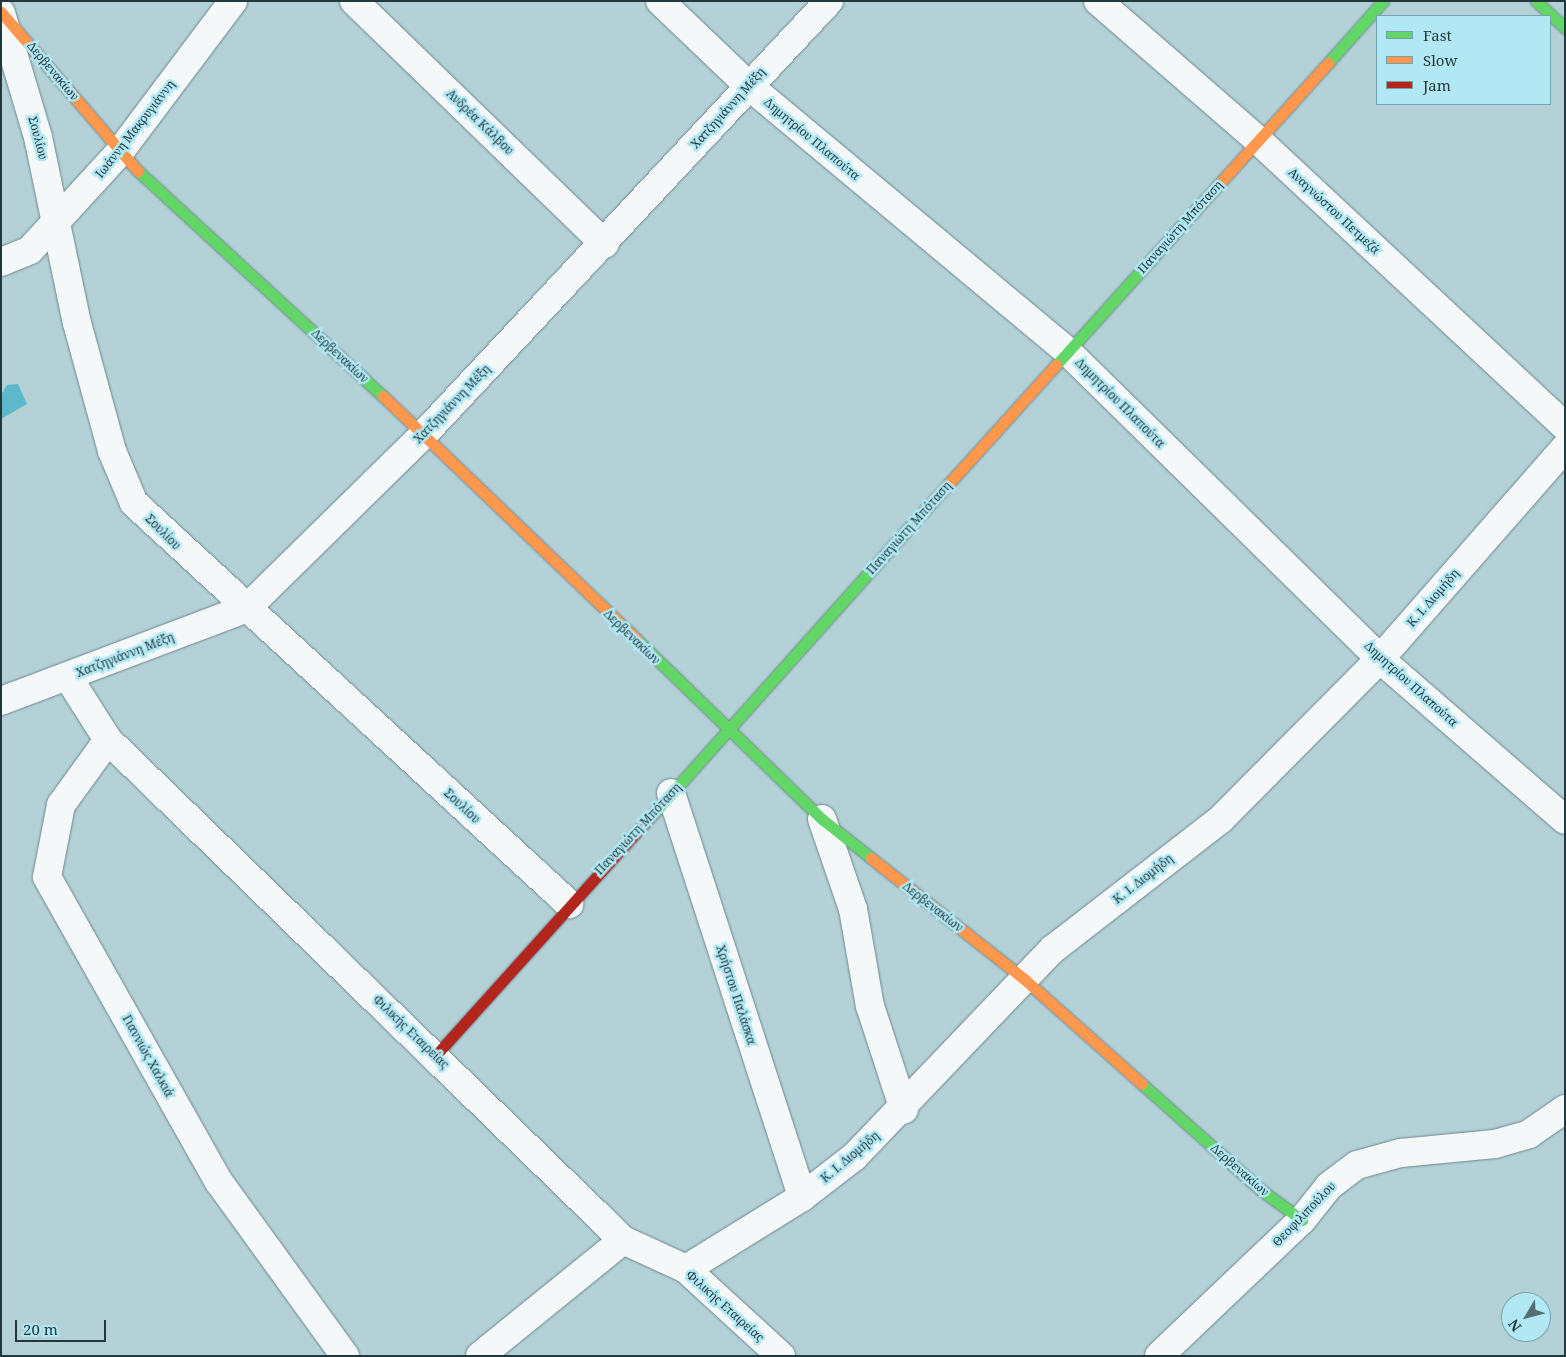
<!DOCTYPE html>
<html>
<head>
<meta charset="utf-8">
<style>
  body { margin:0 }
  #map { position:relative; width:1566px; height:1357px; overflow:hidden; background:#b4d1d8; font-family:"Noto Serif",serif }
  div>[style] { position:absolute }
  .water>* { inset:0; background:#5cb8ca }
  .roads { filter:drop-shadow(0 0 1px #6f868b) drop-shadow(0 0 1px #6f868b) }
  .street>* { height:28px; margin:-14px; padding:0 14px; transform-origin:14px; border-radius:14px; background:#f4f8f9 }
  .fast>* { height:11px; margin:-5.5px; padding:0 5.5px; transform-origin:5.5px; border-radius:5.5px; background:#63d668 }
  .slow>* { height:11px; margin:-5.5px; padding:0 5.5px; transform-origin:5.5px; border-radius:5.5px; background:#ff974d }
  .jam>* { height:11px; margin:-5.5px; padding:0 5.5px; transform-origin:5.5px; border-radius:5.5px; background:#b3261e }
  span { translate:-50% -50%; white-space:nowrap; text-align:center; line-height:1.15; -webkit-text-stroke:5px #b1e8f4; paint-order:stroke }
  .street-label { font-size:12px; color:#22383d }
  .frame { position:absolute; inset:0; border:2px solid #22383d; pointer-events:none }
  .legend { position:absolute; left:1376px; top:15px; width:175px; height:90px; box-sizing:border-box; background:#b1e8f4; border:1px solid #78a2ab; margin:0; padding:6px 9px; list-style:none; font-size:15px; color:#22383d }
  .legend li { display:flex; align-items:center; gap:10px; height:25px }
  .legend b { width:25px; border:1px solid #78a2ab }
  .north { position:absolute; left:1501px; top:1292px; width:50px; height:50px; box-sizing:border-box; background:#b1e8f4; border:1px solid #78a2ab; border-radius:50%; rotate:233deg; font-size:14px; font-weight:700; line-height:20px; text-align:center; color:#22383d }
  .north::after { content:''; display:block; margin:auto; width:18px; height:22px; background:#556e73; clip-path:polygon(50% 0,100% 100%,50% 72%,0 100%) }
  .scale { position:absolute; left:15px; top:1320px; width:91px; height:22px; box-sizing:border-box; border:2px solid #22383d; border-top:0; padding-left:6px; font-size:15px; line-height:18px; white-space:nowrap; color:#22383d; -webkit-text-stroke:4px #b1e8f4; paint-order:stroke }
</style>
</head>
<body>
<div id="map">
  <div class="water">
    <div style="clip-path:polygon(18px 384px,27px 404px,1px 419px,1px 395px,7px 385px)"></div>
  </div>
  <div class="roads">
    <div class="street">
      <div style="left:354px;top:1px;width:349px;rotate:44.1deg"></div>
      <div style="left:660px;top:1px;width:123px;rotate:43.7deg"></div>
      <div style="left:749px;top:86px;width:415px;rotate:39.8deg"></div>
      <div style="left:1068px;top:352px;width:438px;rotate:44.5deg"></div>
      <div style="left:1380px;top:659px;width:245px;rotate:41deg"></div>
      <div style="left:1098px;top:1px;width:212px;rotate:41deg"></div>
      <div style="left:1258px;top:140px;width:420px;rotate:43deg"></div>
      <div style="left:1px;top:13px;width:129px;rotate:73.4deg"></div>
      <div style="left:38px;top:137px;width:190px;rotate:78.2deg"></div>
      <div style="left:77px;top:323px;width:133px;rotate:74.7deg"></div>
      <div style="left:112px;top:451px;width:56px;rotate:67.1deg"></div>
      <div style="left:134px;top:503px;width:592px;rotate:42.67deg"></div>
      <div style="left:1px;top:262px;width:31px;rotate:-22deg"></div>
      <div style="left:30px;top:250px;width:132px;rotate:-47.5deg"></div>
      <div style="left:119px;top:153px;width:190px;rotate:-53.1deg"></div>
      <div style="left:68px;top:677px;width:75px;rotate:57.6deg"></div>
      <div style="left:108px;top:740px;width:718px;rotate:44.15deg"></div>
      <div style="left:623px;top:1240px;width:69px;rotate:24.7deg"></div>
      <div style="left:686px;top:1269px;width:129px;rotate:42.5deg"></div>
      <div style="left:1px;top:701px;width:263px;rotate:-20.7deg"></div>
      <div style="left:247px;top:608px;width:248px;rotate:-44.5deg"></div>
      <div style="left:424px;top:434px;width:593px;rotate:-46.91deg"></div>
      <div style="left:108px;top:740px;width:80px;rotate:125.9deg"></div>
      <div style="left:61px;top:805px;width:73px;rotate:101deg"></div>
      <div style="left:47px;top:877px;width:350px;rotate:60.6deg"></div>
      <div style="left:219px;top:1182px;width:215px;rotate:54.1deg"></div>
      <div style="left:671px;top:793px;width:425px;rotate:72deg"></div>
      <div style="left:822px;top:819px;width:95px;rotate:71deg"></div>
      <div style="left:853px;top:909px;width:98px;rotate:80.1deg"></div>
      <div style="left:870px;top:1006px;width:109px;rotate:71.9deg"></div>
      <div style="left:686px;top:1269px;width:137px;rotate:-31.8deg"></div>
      <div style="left:802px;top:1197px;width:66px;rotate:-37.6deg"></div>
      <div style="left:854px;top:1157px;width:288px;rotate:-46.3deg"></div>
      <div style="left:1053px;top:949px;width:212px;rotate:-37.7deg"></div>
      <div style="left:1221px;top:819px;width:226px;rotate:-45.2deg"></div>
      <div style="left:1380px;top:659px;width:281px;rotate:-48.8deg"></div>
      <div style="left:480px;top:1356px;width:184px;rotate:-39deg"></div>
      <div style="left:1159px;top:1356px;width:197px;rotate:-43.6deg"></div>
      <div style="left:1302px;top:1220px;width:43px;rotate:-51.5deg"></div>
      <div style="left:1329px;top:1186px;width:35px;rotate:-37deg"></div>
      <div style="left:1357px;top:1165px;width:46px;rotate:-15.3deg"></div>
      <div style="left:1401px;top:1153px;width:94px;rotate:-5.5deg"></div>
      <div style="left:1495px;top:1144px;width:35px;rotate:-16deg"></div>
      <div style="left:1529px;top:1134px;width:44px;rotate:-34.8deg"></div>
    </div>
    <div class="fast">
      <div style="left:1536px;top:1px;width:40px;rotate:43deg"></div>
      <div style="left:1328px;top:63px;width:83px;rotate:-48.4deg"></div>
      <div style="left:138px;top:171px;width:333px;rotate:42.6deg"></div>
      <div style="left:1056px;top:365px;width:217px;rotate:-48deg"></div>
      <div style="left:636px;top:639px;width:259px;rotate:44.1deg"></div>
      <div style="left:822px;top:819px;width:63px;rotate:38.5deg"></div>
      <div style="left:653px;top:814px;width:392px;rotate:-48.2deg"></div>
      <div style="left:1142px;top:1084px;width:159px;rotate:41.7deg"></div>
      <div style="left:1261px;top:1190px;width:51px;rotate:36.2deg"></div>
    </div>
    <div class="slow">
      <div style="left:1px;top:12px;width:210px;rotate:49.3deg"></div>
      <div style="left:1201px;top:204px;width:190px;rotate:-48deg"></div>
      <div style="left:383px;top:396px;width:351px;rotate:43.8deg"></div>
      <div style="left:914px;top:522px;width:212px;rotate:-47.9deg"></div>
      <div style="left:871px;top:858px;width:194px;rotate:38.3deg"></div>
      <div style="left:1023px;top:978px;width:159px;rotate:41.7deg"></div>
    </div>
    <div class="jam">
      <div style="left:435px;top:1056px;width:326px;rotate:-48deg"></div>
    </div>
  </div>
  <div class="street-label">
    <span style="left:53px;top:71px;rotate:50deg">Δερβενακίων</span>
    <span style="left:728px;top:108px;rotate:-48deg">Χατζηγιάννη Μέξη</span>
    <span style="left:480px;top:122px;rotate:44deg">Ανδρέα Κάλβου</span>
    <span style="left:135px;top:129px;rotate:-52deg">Ιωάννη Μακρυγιάννη</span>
    <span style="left:38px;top:138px;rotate:75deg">Σουλίου</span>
    <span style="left:812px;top:139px;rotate:40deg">Δημητρίου Πλαπούτα</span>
    <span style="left:1334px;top:211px;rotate:43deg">Αναγνώστου Πετμεζά</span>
    <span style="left:1180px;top:227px;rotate:-48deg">Παναγιώτη Μπόταση</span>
    <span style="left:340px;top:356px;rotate:43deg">Δερβενακίων</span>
    <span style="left:1120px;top:403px;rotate:45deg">Δημητρίου Πλαπούτα</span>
    <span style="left:452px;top:404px;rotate:-46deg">Χατζηγιάννη Μέξη</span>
    <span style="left:909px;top:528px;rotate:-48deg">Παναγιώτη Μπόταση</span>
    <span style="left:163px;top:532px;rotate:45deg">Σουλίου</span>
    <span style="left:1433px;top:598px;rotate:-49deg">Κ. Ι. Διομήδη</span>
    <span style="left:632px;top:637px;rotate:44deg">Δερβενακίων</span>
    <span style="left:125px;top:655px;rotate:-21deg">Χατζηγιάννη Μέξη</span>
    <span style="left:1411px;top:684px;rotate:42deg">Δημητρίου Πλαπούτα</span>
    <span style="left:462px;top:806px;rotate:43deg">Σουλίου</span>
    <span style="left:638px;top:829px;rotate:-47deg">Παναγιώτη Μπόταση</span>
    <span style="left:1143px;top:879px;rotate:-38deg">Κ. Ι. Διομήδη</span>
    <span style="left:933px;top:907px;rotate:38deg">Δερβενακίων</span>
    <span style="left:736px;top:995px;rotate:72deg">Χρήστου Παλάσκα</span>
    <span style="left:411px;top:1032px;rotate:44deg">Φιλικής Εταιρείας</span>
    <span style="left:148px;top:1056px;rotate:61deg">Γιαννιώς Χαλκιά</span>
    <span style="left:850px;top:1157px;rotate:-40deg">Κ. Ι. Διομήδη</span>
    <span style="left:1240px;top:1170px;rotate:41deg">Δερβενακίων</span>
    <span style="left:1304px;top:1214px;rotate:-46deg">Θεοφιλιπούλου</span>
    <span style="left:725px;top:1306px;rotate:42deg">Φιλικής Εταιρείας</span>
  </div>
  <div class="frame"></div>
  <ul class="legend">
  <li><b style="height:6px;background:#63d668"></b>Fast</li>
  <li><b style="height:6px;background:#ff974d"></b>Slow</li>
  <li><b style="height:6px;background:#b3261e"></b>Jam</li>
  </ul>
  <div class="north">N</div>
  <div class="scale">20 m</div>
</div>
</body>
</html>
